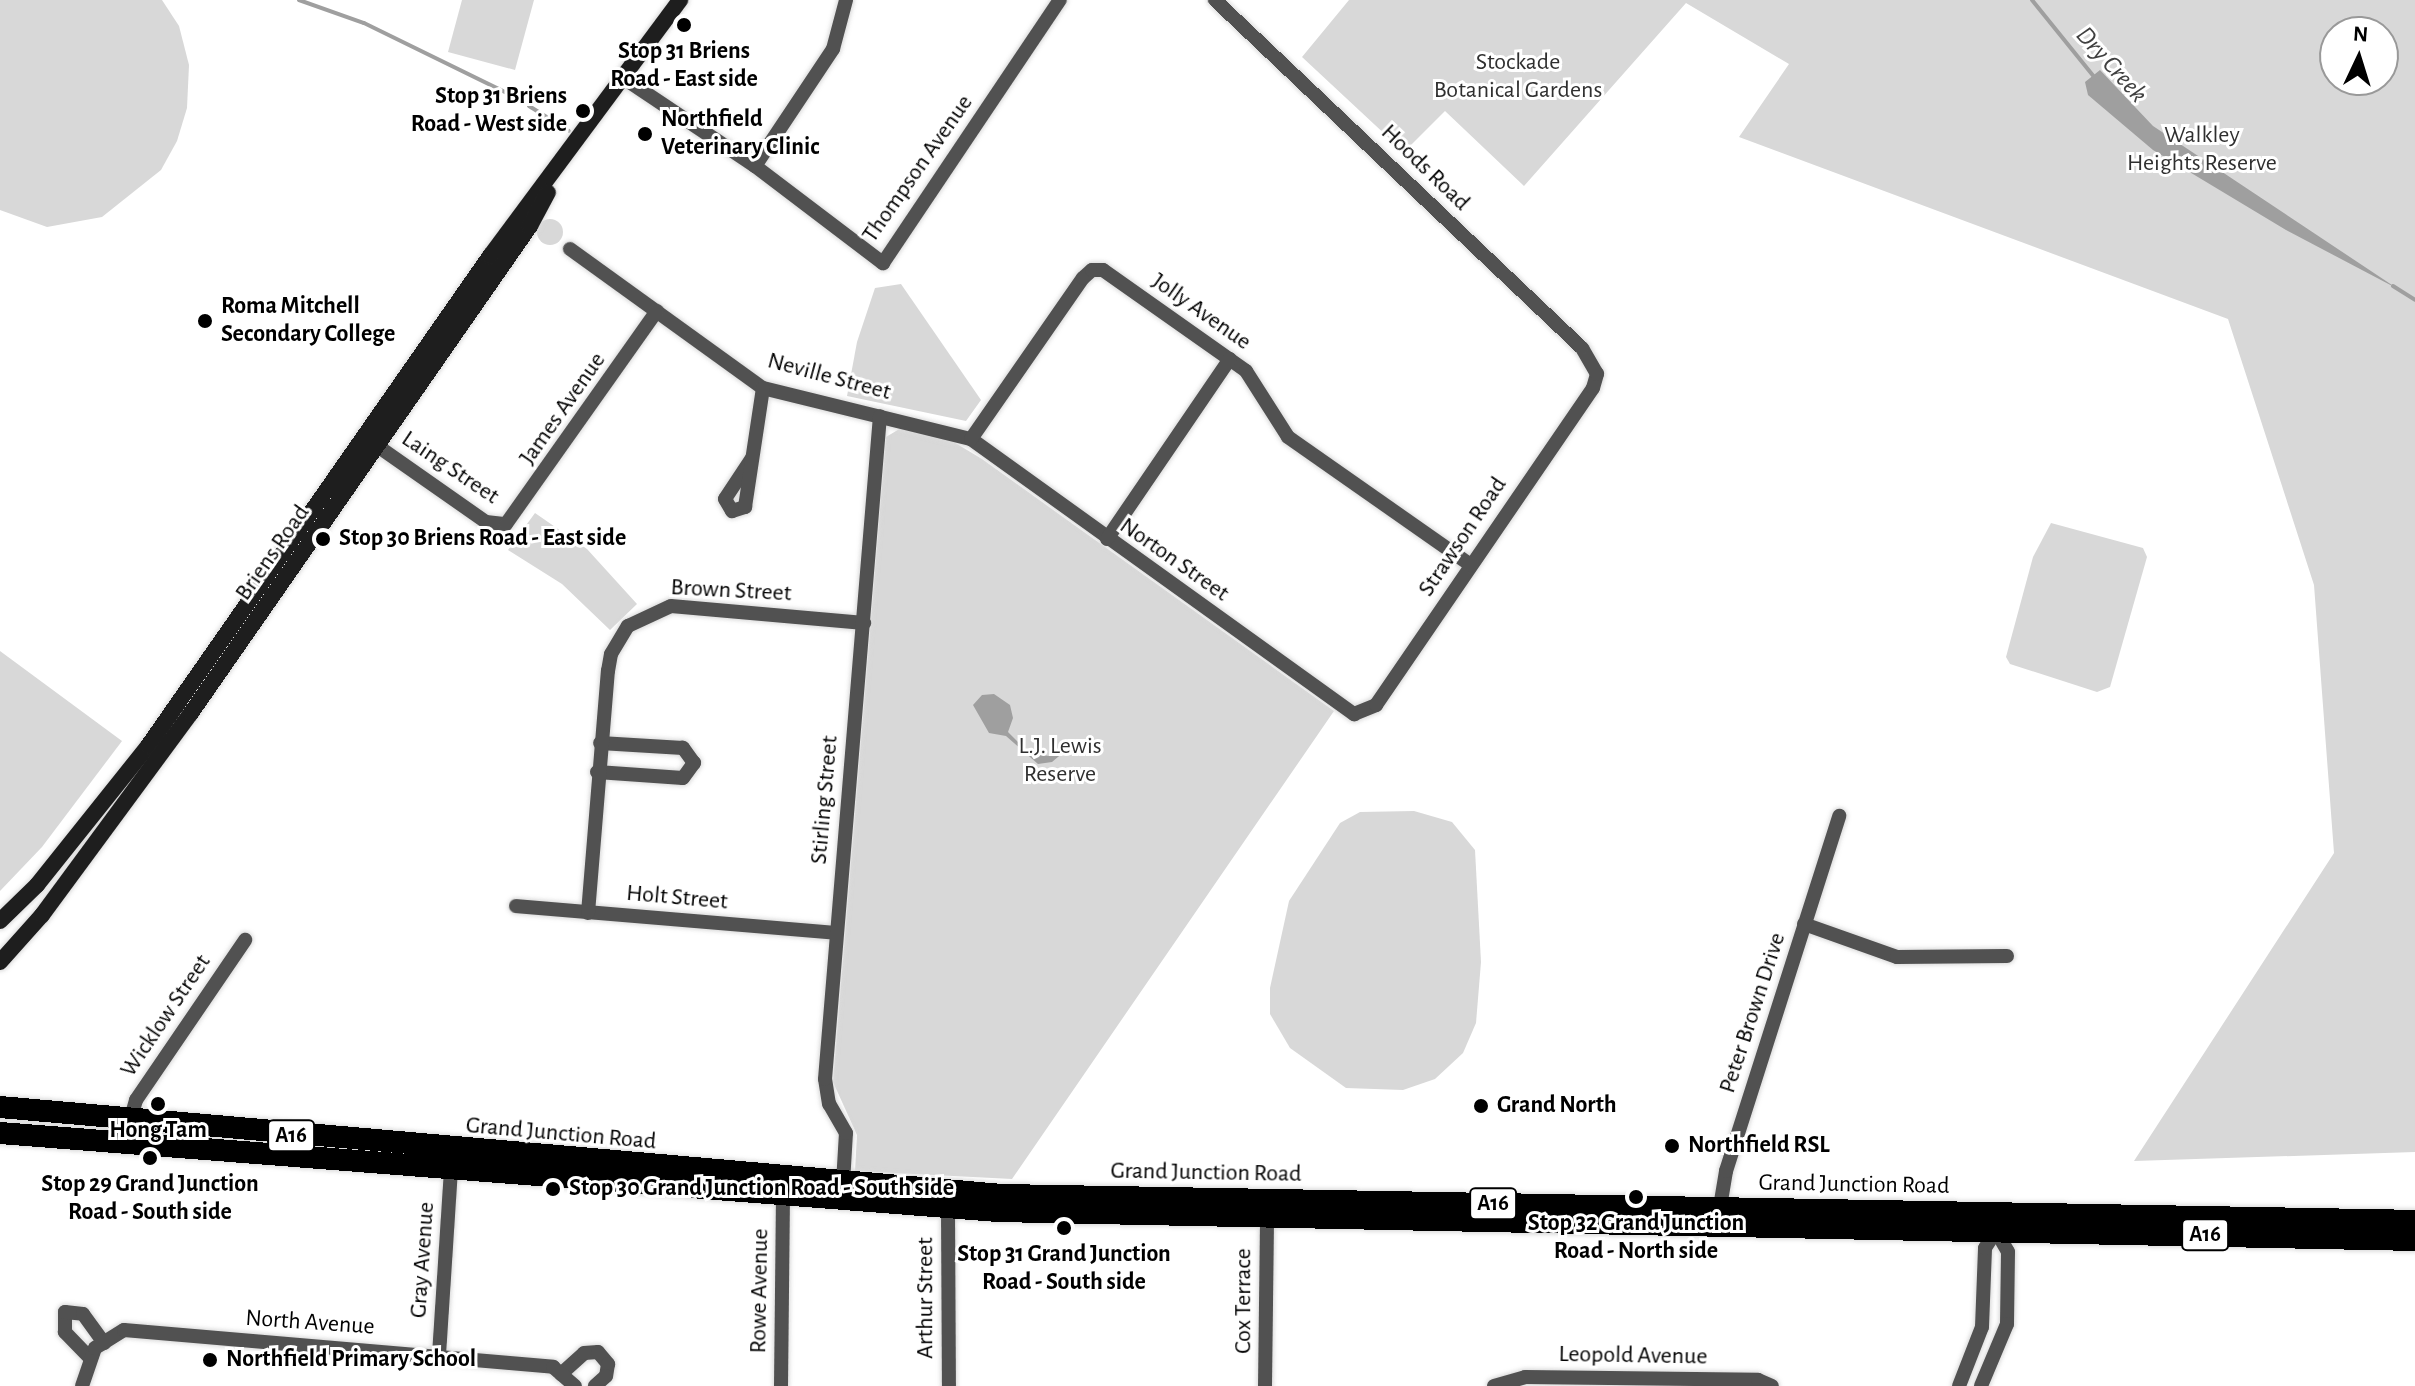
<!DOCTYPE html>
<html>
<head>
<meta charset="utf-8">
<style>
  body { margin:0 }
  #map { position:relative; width:2415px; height:1386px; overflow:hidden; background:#fff; font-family:"Alegreya Sans",sans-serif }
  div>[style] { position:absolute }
  .green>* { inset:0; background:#d8d8d8 }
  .round { border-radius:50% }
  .water>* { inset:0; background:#9f9f9f }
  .stream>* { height:4px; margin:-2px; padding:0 2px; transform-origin:2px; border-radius:2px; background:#9f9f9f }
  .roads { filter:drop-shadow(0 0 2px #dbdbdb) drop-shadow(0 0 2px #dbdbdb) }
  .minor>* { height:14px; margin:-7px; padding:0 7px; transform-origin:7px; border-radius:7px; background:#515151 }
  .secondary>* { height:16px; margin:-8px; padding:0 8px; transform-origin:8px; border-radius:8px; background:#1e1e1e }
  .trunk>* { height:22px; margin:-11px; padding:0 11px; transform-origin:11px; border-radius:11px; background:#000 }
  .dots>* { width:22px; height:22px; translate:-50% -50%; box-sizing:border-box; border:4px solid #fff; border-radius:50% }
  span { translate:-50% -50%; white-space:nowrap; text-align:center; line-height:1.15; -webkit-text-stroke:6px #fff; paint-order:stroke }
  .shield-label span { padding:2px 6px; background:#fff; border:2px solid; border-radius:6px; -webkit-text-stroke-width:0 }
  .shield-label { font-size:22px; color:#000; font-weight:700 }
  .poi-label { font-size:24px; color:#000; font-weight:700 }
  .right { translate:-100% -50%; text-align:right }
  .left { translate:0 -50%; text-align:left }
  .park-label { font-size:24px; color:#2f2f2f }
  .street-label { font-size:24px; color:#000 }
  .water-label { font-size:26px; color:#404040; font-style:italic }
  .north { position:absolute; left:2319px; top:16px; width:80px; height:80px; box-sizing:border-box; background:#fff; border:2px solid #999; border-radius:50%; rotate:4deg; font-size:22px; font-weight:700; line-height:32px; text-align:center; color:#000 }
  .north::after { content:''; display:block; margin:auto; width:28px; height:36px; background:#000; clip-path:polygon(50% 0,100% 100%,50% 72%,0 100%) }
</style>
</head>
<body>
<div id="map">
  <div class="green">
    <div style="clip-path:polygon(0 0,162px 0,179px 26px,189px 65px,187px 108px,177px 141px,161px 170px,102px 217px,47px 227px,0 210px)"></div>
    <div style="clip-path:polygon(462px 0,534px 0,515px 70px,448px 52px)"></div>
    <div style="clip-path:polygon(evenodd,1349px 0,2415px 0,2415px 1152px,2134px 1161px,2334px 853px,2314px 585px,2228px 319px,1739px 137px,1789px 64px,1686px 3px,1524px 186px,1445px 111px,1404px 152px,1302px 57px,1349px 0,2335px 32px,2383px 32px,2383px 80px,2335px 80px,2335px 32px)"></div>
    <div class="round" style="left:537px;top:219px;width:26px;height:26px"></div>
    <div style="clip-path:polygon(901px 284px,981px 400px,966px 421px,847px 396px,857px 342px,875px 288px)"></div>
    <div style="clip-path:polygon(901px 428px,952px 441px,982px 459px,1334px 711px,1012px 1179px,855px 1171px,857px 1135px,833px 1082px,886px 437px)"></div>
    <div style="clip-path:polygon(535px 513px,587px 549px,637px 604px,610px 630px,562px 584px,508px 550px)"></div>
    <div style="clip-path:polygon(2051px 523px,2143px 548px,2147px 557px,2110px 687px,2097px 692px,2010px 664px,2006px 657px,2033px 557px)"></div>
    <div style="clip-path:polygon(0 651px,122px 741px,42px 847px,0 891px)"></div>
    <div style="clip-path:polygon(1414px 811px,1452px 822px,1475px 850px,1481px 962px,1476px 1023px,1463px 1053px,1435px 1079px,1403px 1090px,1346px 1088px,1290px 1048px,1270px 1014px,1270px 988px,1289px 901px,1340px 823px,1360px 812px)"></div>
  </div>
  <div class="water">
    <div style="clip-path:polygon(2100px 70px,2153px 126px,2398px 289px,2286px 230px,2153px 150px,2088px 95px,2085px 82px)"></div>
    <div style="clip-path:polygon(994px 694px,1010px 705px,1013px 718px,1008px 732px,1029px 753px,1049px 756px,1069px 741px,1071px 746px,1052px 762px,1038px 764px,1006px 736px,989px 733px,973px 705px,982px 695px)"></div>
  </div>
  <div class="stream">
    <div style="left:299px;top:0;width:69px;rotate:19.5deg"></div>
    <div style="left:364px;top:23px;width:164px;rotate:26.1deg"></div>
    <div style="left:2032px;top:0;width:100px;rotate:51.1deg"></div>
    <div style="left:529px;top:106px;width:47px;rotate:32deg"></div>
    <div style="left:2393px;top:286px;width:26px;rotate:32deg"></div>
  </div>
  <div class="roads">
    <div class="minor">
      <div style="left:625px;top:79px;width:156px;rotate:33.8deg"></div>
      <div style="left:755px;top:166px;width:161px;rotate:37.2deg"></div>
      <div style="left:883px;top:263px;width:317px;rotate:-56.1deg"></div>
      <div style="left:755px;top:166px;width:141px;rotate:-56.3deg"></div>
      <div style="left:833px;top:49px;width:51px;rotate:-75.1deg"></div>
      <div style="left:570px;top:249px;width:238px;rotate:35.8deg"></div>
      <div style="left:763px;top:388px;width:214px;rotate:13.8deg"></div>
      <div style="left:971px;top:439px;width:472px;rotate:35.7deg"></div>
      <div style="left:1354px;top:714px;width:24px;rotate:-22deg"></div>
      <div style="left:1376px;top:705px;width:384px;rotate:-55.6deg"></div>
      <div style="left:1593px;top:388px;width:15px;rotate:-74deg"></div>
      <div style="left:1597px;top:374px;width:30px;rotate:-120deg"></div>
      <div style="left:1582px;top:348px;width:506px;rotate:-136.52deg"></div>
      <div style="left:971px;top:439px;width:196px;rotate:-55.2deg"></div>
      <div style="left:1083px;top:278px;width:12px;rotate:-42deg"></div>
      <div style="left:1092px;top:270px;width:11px"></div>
      <div style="left:1103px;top:270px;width:175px;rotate:35.2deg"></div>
      <div style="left:1246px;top:371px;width:78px;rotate:57.5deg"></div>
      <div style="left:1288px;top:437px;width:223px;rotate:35deg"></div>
      <div style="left:376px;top:445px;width:134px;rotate:35deg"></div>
      <div style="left:486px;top:522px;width:20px;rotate:6deg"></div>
      <div style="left:506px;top:524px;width:261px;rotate:-54.7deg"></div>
      <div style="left:752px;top:458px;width:49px;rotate:123.4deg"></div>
      <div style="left:725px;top:499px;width:14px;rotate:60deg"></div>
      <div style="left:732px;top:511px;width:14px;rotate:-17deg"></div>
      <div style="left:745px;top:507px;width:120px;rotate:-81.4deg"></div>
      <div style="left:1107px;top:539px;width:218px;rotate:-55.7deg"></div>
      <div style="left:597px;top:772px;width:86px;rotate:4deg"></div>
      <div style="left:683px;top:778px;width:19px;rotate:-54deg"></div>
      <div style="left:694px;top:763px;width:19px;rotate:-126deg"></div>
      <div style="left:683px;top:748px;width:83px;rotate:-176.6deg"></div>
      <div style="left:516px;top:906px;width:320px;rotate:4.8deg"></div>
      <div style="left:588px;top:913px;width:243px;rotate:-85.3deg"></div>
      <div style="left:608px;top:671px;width:17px;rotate:-80deg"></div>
      <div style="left:611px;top:654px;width:33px;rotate:-59deg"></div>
      <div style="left:628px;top:626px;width:47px;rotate:-24.9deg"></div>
      <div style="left:671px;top:606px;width:194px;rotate:5deg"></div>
      <div style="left:1804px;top:924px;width:99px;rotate:19.5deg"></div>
      <div style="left:1897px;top:957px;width:110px;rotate:-0.5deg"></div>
      <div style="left:130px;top:1121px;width:22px;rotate:-74deg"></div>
      <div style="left:136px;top:1100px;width:194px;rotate:-55.7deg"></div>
      <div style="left:843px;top:1183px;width:50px;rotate:-86.6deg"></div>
      <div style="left:846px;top:1133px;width:34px;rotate:-120deg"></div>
      <div style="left:829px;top:1104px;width:25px;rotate:-99deg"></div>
      <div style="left:825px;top:1079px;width:665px;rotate:-85.26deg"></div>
      <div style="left:948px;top:1209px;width:177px;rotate:89.7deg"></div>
      <div style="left:1719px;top:1213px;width:43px;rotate:-80.5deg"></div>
      <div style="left:1726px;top:1171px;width:373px;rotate:-72.3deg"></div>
      <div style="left:439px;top:1355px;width:187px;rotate:-86.3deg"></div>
      <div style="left:89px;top:1357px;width:35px;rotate:-134deg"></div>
      <div style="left:65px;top:1332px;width:20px;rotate:-90deg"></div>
      <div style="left:65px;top:1312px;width:18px;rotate:6deg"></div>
      <div style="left:83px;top:1314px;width:36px;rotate:54deg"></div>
      <div style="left:561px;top:1374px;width:31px;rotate:-42deg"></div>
      <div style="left:584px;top:1353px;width:14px;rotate:-4deg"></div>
      <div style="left:598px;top:1352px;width:16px;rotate:50deg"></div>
      <div style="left:608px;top:1364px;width:12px;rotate:99deg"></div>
      <div style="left:606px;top:1376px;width:15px;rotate:138deg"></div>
      <div style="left:82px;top:1386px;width:40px;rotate:-71.1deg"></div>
      <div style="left:95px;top:1348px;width:34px;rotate:-32deg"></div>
      <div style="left:124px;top:1330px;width:431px;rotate:4.9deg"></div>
      <div style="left:553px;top:1367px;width:29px;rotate:41deg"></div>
      <div style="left:781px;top:1386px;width:190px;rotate:-89.4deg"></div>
      <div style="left:1265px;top:1386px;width:169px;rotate:-89.3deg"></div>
      <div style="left:1494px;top:1386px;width:32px;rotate:-16deg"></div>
      <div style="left:1525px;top:1377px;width:233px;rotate:0.7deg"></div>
      <div style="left:1758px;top:1380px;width:15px;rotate:23deg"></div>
      <div style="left:1959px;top:1386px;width:63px;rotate:-68.7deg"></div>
      <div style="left:1982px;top:1327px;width:79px;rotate:-87.8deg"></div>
      <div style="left:1985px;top:1248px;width:20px;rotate:-57deg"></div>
      <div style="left:1996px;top:1231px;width:24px;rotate:60deg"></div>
      <div style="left:2008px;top:1252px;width:72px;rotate:90.8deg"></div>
      <div style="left:2007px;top:1324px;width:67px;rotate:112.8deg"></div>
    </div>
    <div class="secondary">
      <div style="left:0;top:921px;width:52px;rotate:-44.2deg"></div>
      <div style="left:37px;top:885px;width:178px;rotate:-51.4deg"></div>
      <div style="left:148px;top:746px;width:598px;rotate:-55.09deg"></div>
      <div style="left:490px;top:256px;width:319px;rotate:-53.4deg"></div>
      <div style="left:0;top:962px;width:63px;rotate:-48.2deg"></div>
      <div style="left:42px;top:915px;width:251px;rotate:-53.6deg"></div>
      <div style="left:191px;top:713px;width:593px;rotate:-55.16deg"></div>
      <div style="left:530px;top:226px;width:38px;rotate:-62deg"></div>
    </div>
    <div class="trunk">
      <div style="left:0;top:1107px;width:1006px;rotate:5.02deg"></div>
      <div style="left:1002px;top:1195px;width:1413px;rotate:1.05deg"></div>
      <div style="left:0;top:1133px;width:1000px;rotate:4.47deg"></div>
      <div style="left:997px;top:1211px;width:1418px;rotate:1.17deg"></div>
    </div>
  </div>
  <div class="dots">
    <div style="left:684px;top:25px;background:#000"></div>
    <div style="left:583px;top:111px;background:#000"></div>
    <div style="left:645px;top:134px;background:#000"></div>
    <div style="left:205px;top:321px;background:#000"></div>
    <div style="left:323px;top:539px;background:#000"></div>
    <div style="left:158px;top:1104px;background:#000"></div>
    <div style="left:1481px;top:1106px;background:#000"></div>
    <div style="left:1672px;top:1146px;background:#000"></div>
    <div style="left:150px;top:1158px;background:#000"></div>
    <div style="left:553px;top:1189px;background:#000"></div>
    <div style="left:1636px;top:1197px;background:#000"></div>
    <div style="left:1064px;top:1228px;background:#000"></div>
    <div style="left:210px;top:1360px;background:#000"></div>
  </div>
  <div class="shield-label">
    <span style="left:291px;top:1136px">A16</span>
    <span style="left:1493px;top:1204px">A16</span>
    <span style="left:2205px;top:1235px">A16</span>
  </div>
  <div class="poi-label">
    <span style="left:684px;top:66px">Stop 31 Briens<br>Road - East side</span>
    <span class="right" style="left:567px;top:111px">Stop 31 Briens<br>Road - West side</span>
    <span class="left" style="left:661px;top:134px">Northfield<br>Veterinary Clinic</span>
    <span class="left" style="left:221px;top:321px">Roma Mitchell<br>Secondary College</span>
    <span class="left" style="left:339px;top:539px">Stop 30 Briens Road - East side</span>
    <span class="left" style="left:1497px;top:1106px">Grand North</span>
    <span style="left:158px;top:1131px">Hong Tam</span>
    <span class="left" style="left:1688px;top:1146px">Northfield RSL</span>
    <span style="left:150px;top:1199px">Stop 29 Grand Junction<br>Road - South side</span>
    <span class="left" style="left:569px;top:1189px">Stop 30 Grand Junction Road - South side</span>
    <span style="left:1636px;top:1238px">Stop 32 Grand Junction<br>Road - North side</span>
    <span style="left:1064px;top:1269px">Stop 31 Grand Junction<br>Road - South side</span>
    <span class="left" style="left:226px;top:1360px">Northfield Primary School</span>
  </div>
  <div class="park-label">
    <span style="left:1518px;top:77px">Stockade<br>Botanical Gardens</span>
    <span style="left:2202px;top:150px">Walkley<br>Heights Reserve</span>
    <span style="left:1060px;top:761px">L.J. Lewis<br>Reserve</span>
  </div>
  <div class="street-label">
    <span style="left:1425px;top:168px;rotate:44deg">Hoods Road</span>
    <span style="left:918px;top:169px;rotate:-55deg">Thompson Avenue</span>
    <span style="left:1201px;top:312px;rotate:35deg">Jolly Avenue</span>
    <span style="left:829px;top:377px;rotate:15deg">Neville Street</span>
    <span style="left:563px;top:409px;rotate:-55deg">James Avenue</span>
    <span style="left:450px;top:468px;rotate:34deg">Laing Street</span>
    <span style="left:1463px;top:537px;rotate:-56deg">Strawson Road</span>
    <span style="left:273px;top:553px;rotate:-55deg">Briens Road</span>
    <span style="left:1174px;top:560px;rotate:35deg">Norton Street</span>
    <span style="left:731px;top:591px;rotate:3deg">Brown Street</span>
    <span style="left:825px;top:800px;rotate:-85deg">Stirling Street</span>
    <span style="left:677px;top:898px;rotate:5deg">Holt Street</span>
    <span style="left:1753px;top:1013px;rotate:-72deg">Peter Brown Drive</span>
    <span style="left:166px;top:1016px;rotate:-56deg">Wicklow Street</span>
    <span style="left:561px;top:1134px;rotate:5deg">Grand Junction Road</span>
    <span style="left:1206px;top:1173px;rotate:1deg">Grand Junction Road</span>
    <span style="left:1854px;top:1185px;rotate:1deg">Grand Junction Road</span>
    <span style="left:423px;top:1260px;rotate:-86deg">Gray Avenue</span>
    <span style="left:760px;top:1291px;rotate:-89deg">Rowe Avenue</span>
    <span style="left:926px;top:1298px;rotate:-90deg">Arthur Street</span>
    <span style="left:1244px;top:1301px;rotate:-90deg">Cox Terrace</span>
    <span style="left:310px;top:1323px;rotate:4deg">North Avenue</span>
    <span style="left:1633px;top:1356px;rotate:1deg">Leopold Avenue</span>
  </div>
  <div class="water-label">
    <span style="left:2111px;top:65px;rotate:48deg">Dry Creek</span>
  </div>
  <div class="north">N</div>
</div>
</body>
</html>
